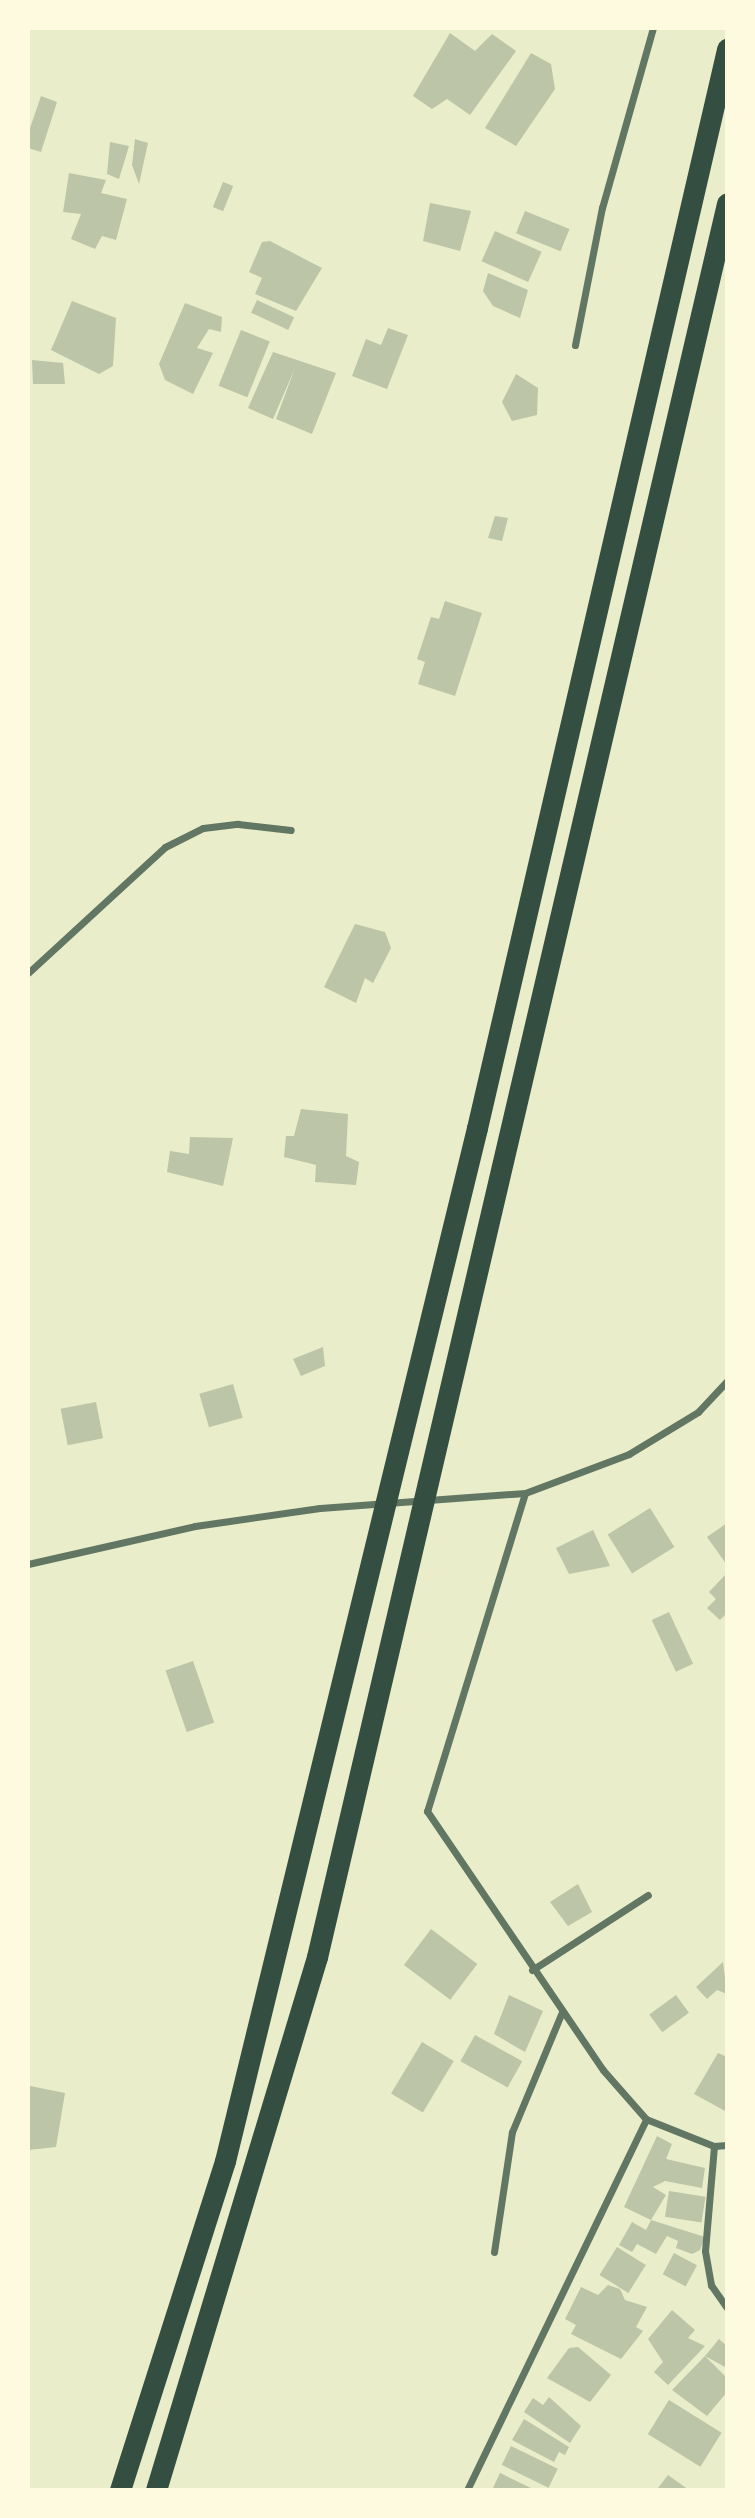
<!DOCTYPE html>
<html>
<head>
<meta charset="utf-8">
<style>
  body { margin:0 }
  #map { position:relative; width:755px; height:2518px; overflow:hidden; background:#e9edc9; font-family:"Golos Text",sans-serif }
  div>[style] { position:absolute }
  .building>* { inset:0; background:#bcc5a7; transform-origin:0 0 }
  .minor>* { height:7px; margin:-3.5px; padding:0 3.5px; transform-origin:3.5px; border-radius:3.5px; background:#617663 }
  .motorway>* { height:21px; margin:-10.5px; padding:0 10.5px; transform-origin:10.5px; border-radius:10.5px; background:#344e41 }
  span { translate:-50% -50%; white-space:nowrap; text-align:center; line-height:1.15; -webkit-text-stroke:7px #fefae0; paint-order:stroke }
  .frame { position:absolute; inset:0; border:30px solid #fefae0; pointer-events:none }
</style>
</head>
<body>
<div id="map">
  <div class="building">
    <div style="clip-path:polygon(450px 33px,475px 51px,492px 34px,516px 51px,470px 115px,447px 99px,432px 109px,413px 96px)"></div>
    <div style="clip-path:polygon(531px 53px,551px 64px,555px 89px,516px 146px,485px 128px)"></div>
    <div style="clip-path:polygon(41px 96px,57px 102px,41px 152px,28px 148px,28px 134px)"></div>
    <div style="clip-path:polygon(135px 139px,148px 143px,139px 184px,132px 165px)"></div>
    <div style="clip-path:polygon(110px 142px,129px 146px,119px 179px,107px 174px)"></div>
    <div style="clip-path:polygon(69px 173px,106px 180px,101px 193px,127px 199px,116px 240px,102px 236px,95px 249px,71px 239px,81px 214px,63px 212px)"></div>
    <div style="left:223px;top:182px;width:11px;height:27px;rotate:22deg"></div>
    <div style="clip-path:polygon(430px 203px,471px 211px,460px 251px,423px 241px)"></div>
    <div style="left:525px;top:211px;width:48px;height:24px;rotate:22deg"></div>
    <div style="left:495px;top:231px;width:51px;height:33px;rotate:24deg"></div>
    <div style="clip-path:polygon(270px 241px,322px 268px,296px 311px,255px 294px,262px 278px,249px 272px,262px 242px)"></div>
    <div style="clip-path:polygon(488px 273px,528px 290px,520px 318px,493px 306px,483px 291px)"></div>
    <div style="left:257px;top:300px;width:41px;height:14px;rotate:25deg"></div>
    <div style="clip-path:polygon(72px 301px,116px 318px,113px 366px,99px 374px,51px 350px)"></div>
    <div style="clip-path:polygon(185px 303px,222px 317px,221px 332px,209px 329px,197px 348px,213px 353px,193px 394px,165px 380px,159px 364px)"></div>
    <div style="clip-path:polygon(388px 328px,408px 335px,387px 389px,352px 376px,366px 339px,381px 345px)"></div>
    <div style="left:241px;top:330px;width:31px;height:60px;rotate:22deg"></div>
    <div style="clip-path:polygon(273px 352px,336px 373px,312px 434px,276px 419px,295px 368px,273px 419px,248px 408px)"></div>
    <div style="clip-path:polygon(32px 360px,63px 363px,65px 384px,33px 384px)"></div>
    <div style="clip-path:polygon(516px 374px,538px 388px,537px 415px,512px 421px,502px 402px)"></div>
    <div style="clip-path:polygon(495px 516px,508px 518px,502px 541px,488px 538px)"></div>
    <div style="clip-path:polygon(445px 601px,482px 613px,455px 696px,418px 684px,425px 662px,417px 659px,431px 617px,439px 619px)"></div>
    <div style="clip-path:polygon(355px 924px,385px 932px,391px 948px,373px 983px,365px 978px,356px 1003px,324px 987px)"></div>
    <div style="clip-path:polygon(301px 1109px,348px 1114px,346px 1156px,359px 1162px,356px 1185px,315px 1182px,316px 1165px,284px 1157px,286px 1136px,294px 1136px)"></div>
    <div style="clip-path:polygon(190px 1137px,233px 1138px,223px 1186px,167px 1172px,170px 1151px,189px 1154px)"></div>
    <div style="clip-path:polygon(323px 1347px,325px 1366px,301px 1376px,293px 1359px)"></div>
    <div style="left:233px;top:1384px;width:35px;height:35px;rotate:74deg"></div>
    <div style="left:96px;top:1402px;width:37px;height:36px;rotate:79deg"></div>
    <div style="left:650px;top:1508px;width:46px;height:50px;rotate:58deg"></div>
    <div style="clip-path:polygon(727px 1523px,727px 1565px,707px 1537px)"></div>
    <div style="clip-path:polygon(593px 1530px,610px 1566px,569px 1574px,556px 1548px)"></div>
    <div style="clip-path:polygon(727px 1573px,727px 1613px,720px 1620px,707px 1608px,716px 1599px,709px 1592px)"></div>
    <div style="left:669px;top:1612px;width:57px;height:19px;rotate:65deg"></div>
    <div style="left:193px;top:1661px;width:65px;height:29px;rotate:71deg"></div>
    <div style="clip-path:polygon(578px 1884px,592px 1912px,568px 1926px,550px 1902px)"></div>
    <div style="left:431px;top:1929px;width:58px;height:45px;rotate:37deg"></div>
    <div style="clip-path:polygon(723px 1962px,727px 1994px,717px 1990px,707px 1999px,696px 1987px)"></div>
    <div style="clip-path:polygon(509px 1995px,543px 2011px,525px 2052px,494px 2034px)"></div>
    <div style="left:676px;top:1995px;width:22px;height:33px;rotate:54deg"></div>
    <div style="left:475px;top:2035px;width:54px;height:30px;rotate:29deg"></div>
    <div style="left:422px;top:2042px;width:37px;height:60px;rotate:31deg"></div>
    <div style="clip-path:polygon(718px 2053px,727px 2057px,727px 2112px,694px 2094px)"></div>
    <div style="clip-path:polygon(30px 2086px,65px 2093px,56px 2147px,28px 2150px)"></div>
    <div style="clip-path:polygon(657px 2136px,672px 2144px,666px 2159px,705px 2168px,702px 2188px,665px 2181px,653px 2187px,666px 2195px,651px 2220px,624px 2207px)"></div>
    <div style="left:669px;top:2191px;width:37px;height:26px;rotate:9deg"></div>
    <div style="clip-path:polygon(651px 2220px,705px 2237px,700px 2250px,692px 2254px,676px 2248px,678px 2241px,667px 2236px,656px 2254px,637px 2244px,632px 2252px,619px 2245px,632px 2222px,646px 2230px)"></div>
    <div style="left:617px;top:2247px;width:34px;height:33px;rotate:32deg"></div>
    <div style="left:674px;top:2253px;width:26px;height:24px;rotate:28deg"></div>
    <div style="clip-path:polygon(608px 2285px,620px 2289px,625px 2300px,647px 2307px,636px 2327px,643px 2331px,621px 2359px,571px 2334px,576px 2325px,565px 2319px,581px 2287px,598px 2295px)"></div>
    <div style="clip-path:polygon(672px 2310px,695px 2330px,688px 2338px,705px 2346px,668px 2385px,654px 2372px,663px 2362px,648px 2339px)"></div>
    <div style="clip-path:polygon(719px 2339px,727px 2346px,727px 2368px,705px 2356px)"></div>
    <div style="clip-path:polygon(578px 2347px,611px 2375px,590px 2402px,547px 2378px,569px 2348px)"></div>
    <div style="clip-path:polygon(705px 2356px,727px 2378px,727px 2392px,707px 2416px,672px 2390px)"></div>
    <div style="clip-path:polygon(549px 2397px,581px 2426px,570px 2443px,524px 2412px,533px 2398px,543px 2405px)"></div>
    <div style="left:669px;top:2400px;width:62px;height:40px;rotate:32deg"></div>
    <div style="clip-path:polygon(524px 2419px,569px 2447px,565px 2455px,559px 2452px,554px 2462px,512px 2440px)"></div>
    <div style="left:511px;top:2446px;width:52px;height:21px;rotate:26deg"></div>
    <div style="clip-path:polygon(500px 2473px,535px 2490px,492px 2490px)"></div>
    <div style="clip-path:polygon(668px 2475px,689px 2490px,658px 2488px)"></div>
  </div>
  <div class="minor">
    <div style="left:575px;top:345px;width:140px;rotate:-78.9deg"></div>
    <div style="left:602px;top:208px;width:187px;rotate:-74.2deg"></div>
    <div style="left:28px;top:973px;width:186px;rotate:-42.6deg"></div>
    <div style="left:165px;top:847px;width:42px;rotate:-26.6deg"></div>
    <div style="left:203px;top:828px;width:35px;rotate:-7deg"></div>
    <div style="left:238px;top:824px;width:53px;rotate:6.5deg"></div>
    <div style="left:727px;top:1381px;width:42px;rotate:133.1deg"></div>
    <div style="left:698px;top:1412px;width:81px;rotate:148.7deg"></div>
    <div style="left:629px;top:1454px;width:111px;rotate:159.4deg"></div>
    <div style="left:525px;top:1493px;width:333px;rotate:107.1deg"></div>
    <div style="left:427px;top:1811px;width:313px;rotate:55.8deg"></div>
    <div style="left:603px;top:2070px;width:65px;rotate:48.7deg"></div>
    <div style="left:646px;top:2119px;width:73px;rotate:21.7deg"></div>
    <div style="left:714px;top:2146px;width:13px;rotate:-4deg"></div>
    <div style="left:28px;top:1564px;width:171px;rotate:-12.8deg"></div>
    <div style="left:195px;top:1526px;width:126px;rotate:-8.2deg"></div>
    <div style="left:320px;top:1508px;width:206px;rotate:-4.2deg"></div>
    <div style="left:532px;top:1970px;width:138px;rotate:-32.9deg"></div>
    <div style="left:714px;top:2146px;width:105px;rotate:94.9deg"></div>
    <div style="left:705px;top:2251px;width:35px;rotate:80deg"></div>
    <div style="left:711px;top:2285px;width:28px;rotate:55deg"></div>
    <div style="left:494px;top:2252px;width:121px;rotate:-81.5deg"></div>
    <div style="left:512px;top:2132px;width:130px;rotate:-67.4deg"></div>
    <div style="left:467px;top:2490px;width:412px;rotate:-64.2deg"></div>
  </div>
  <div class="motorway">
    <div style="left:120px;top:2490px;width:345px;rotate:-72.3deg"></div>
    <div style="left:225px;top:2161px;width:1063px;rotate:-76.29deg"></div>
    <div style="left:477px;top:1128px;width:1108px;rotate:-76.95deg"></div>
    <div style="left:156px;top:2490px;width:557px;rotate:-73.19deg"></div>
    <div style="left:317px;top:1957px;width:1801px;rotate:-76.84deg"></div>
  </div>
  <div class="frame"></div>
</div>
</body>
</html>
